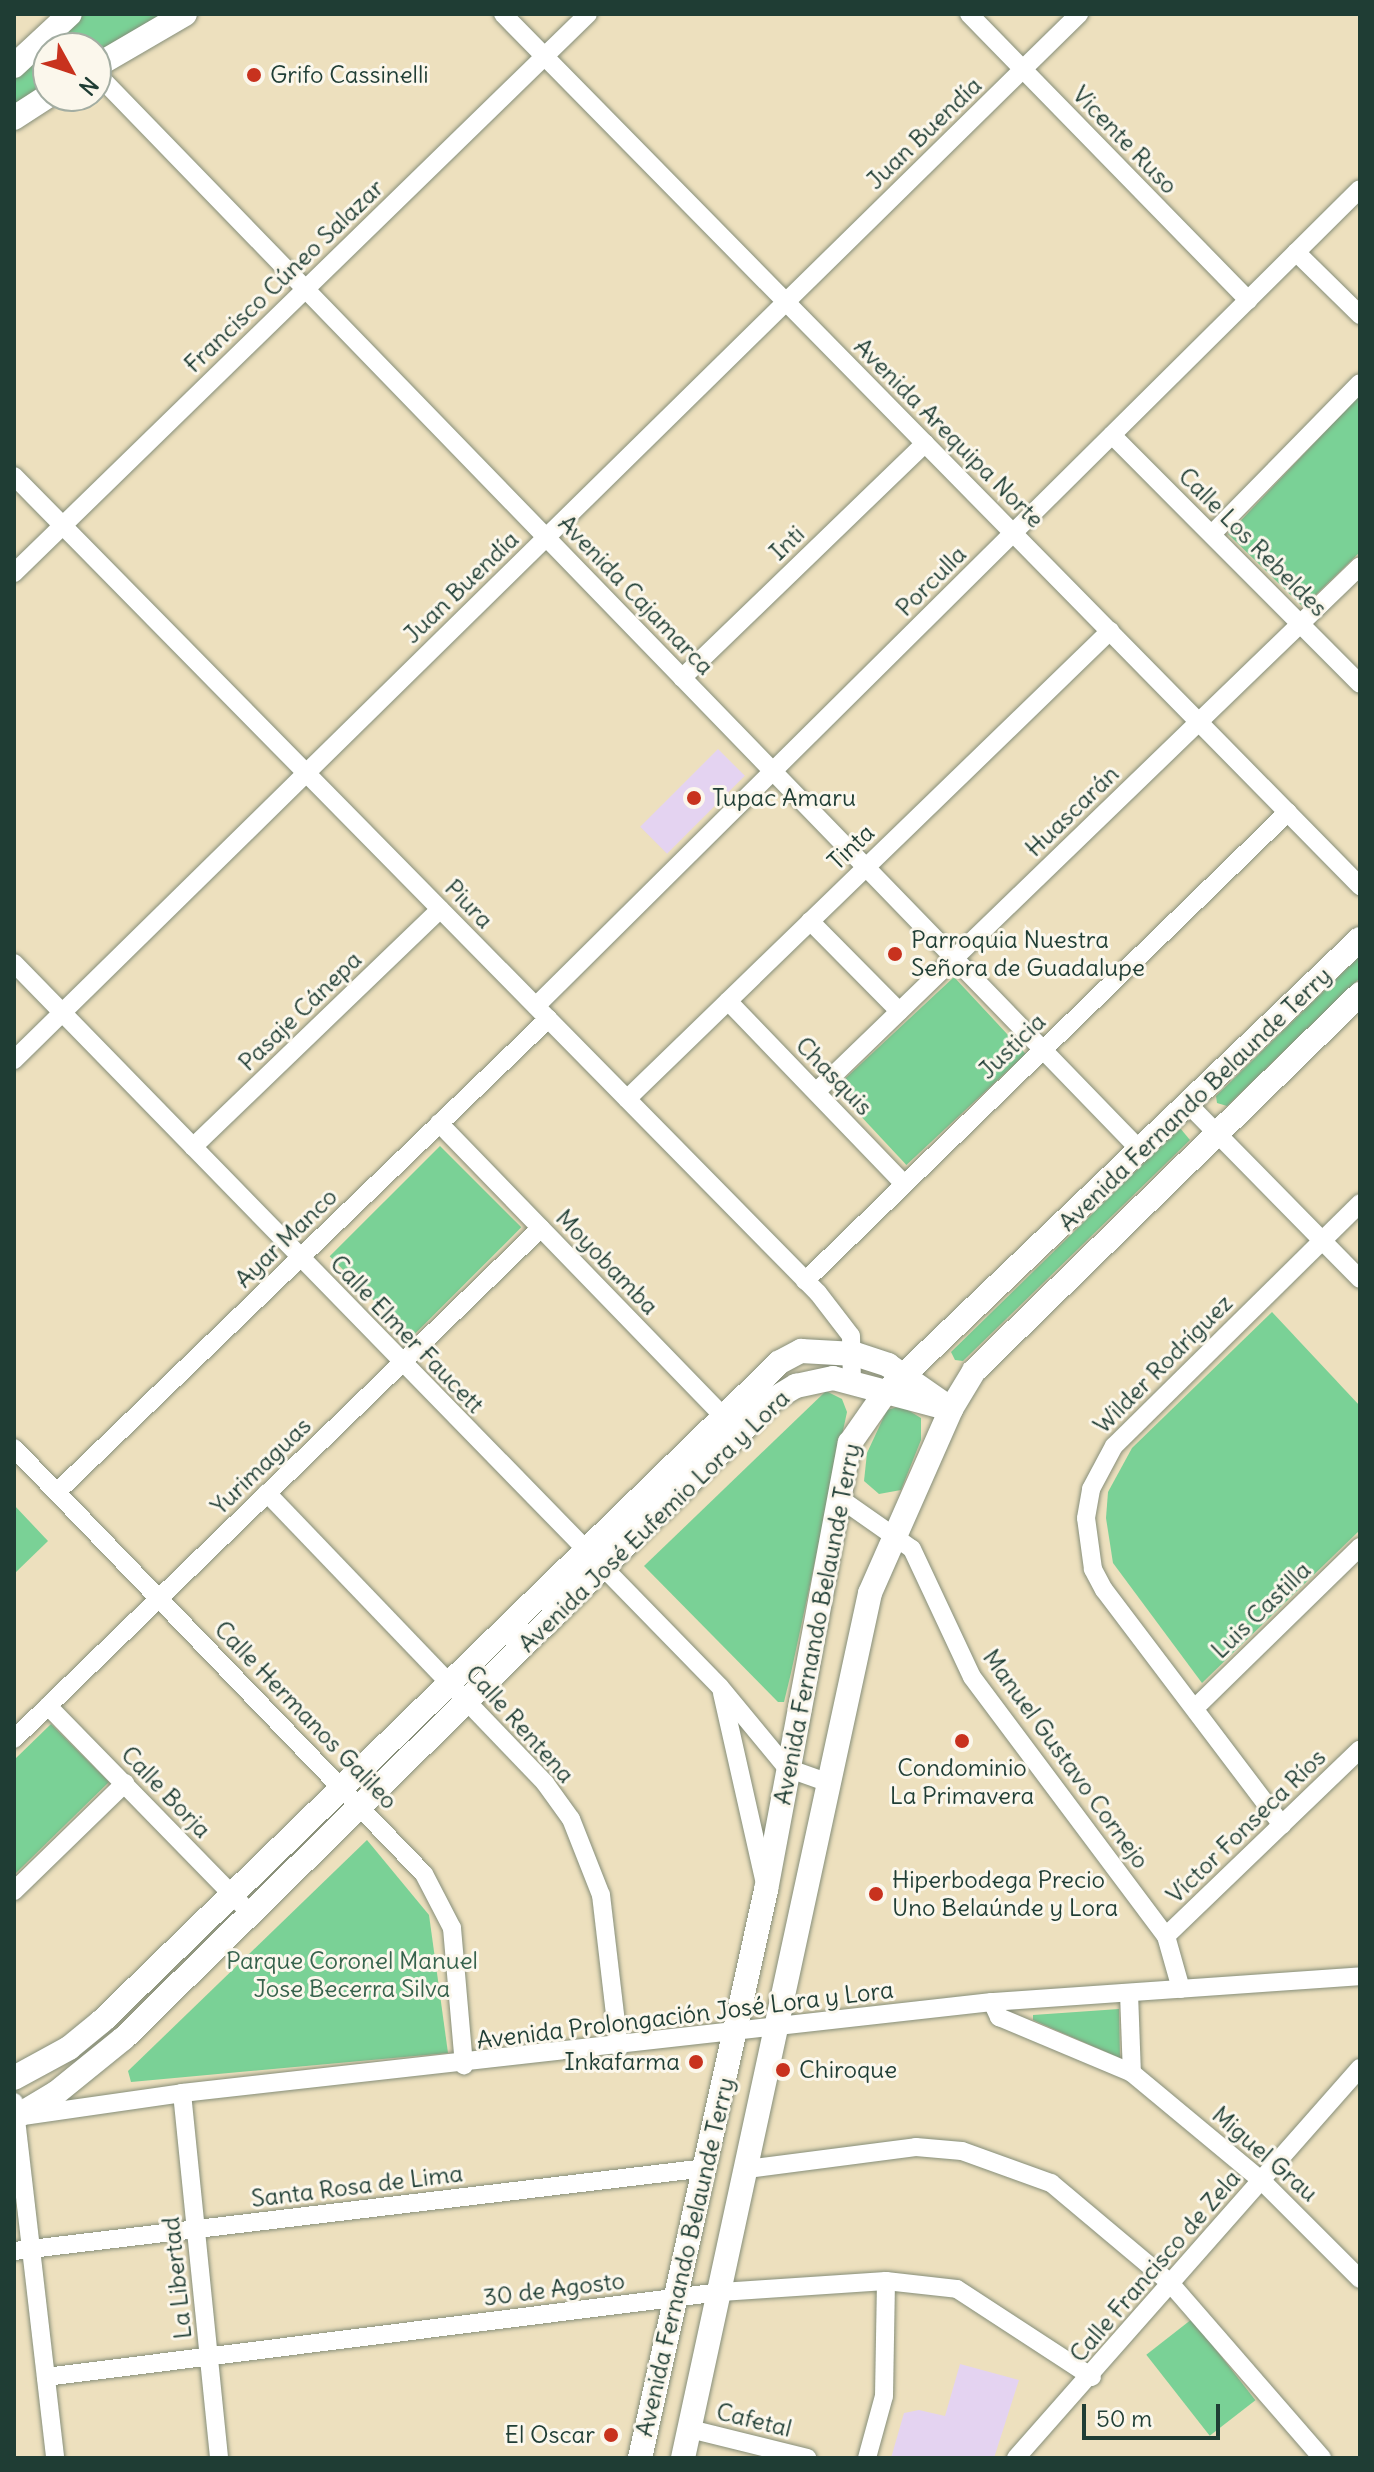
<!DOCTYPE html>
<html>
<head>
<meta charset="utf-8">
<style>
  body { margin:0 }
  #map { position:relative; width:1374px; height:2472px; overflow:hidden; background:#ede0be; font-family:Delius,sans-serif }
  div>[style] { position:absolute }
  .built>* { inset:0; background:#e4d3f1; transform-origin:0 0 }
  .green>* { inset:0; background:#7ad196; transform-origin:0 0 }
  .roads { filter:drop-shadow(0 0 2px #868e79) drop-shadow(0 0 2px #868e79) }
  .minor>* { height:18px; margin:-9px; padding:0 9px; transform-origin:9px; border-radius:9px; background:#fff }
  .major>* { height:24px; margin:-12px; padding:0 12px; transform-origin:12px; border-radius:12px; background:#fff }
  .dots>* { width:22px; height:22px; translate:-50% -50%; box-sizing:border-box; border:4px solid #fbf7ec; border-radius:50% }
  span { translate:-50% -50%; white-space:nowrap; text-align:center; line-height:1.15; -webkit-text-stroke:6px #fbf7ec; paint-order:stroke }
  .poi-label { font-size:24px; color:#1f3d34 }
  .left { translate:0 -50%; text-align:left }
  .right { translate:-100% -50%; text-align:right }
  .street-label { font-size:24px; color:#1f3d34 }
  .park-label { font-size:24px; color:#36624c }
  .frame { position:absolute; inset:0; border:16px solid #1f3d34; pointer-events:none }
  .north { position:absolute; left:32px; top:32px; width:80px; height:80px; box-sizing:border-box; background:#fbf7ec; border:2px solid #a3ada2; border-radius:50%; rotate:130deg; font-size:22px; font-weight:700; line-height:32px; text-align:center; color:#1f3d34 }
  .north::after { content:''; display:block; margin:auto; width:28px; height:36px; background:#c8321e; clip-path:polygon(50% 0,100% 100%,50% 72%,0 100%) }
  .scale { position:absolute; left:1082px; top:2404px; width:138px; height:36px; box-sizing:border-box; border:4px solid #1f3d34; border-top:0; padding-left:10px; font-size:24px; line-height:28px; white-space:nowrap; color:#1f3d34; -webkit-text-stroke:6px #fbf7ec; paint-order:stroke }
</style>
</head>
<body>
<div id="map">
  <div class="built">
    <div style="left:718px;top:749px;width:38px;height:110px;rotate:45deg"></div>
    <div style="clip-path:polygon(960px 2364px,1019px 2380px,994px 2458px,891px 2458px,904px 2413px,919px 2410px,945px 2416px)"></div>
  </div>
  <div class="green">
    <div style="clip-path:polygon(83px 14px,167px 14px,96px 56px,96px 48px,48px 48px,48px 84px,14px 104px,14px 79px)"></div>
    <div style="clip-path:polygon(1360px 395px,1360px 552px,1303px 607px,1228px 534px)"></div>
    <div style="clip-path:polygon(1360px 956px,1360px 978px,1227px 1106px,1217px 1103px,1216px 1096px)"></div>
    <div style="left:954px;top:977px;width:105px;height:163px;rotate:47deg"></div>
    <div style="clip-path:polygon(1180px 1128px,1190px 1140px,963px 1361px,955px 1360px,951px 1352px)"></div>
    <div style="left:440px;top:1146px;width:115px;height:156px;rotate:45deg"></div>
    <div style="clip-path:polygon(1272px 1312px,1360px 1406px,1360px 1530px,1202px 1683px,1113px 1563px,1106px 1518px,1108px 1492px,1132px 1448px)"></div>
    <div style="clip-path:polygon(826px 1391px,842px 1399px,847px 1412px,791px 1673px,784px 1702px,778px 1702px,644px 1566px)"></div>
    <div style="clip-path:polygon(901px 1406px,921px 1418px,921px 1440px,901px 1490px,879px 1494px,864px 1481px,867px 1453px,887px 1410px)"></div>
    <div style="clip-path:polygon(14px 1505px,48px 1541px,14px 1574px)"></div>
    <div style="clip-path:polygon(51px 1724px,109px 1782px,14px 1875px,14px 1760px)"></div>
    <div style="clip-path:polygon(367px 1840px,429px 1915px,448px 2053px,131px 2082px,128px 2071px)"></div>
    <div style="clip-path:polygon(1119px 2009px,1120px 2058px,1033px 2020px,1033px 2015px)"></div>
    <div style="left:1192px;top:2319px;width:103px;height:58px;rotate:52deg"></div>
  </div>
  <div class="roads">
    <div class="minor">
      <div style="left:503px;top:14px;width:1223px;rotate:45.5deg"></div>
      <div style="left:969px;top:14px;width:400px;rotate:45.7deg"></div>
      <div style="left:96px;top:73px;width:1501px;rotate:45.89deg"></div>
      <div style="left:1296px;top:252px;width:90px;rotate:44.5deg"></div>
      <div style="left:1112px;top:435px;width:351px;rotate:45.1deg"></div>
      <div style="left:14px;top:476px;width:1146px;rotate:45.46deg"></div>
      <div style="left:818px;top:1293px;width:54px;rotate:52.5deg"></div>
      <div style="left:851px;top:1336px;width:46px;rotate:88.8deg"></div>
      <div style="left:1212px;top:534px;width:211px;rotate:-45.6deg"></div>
      <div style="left:14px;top:573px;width:801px;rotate:-44.24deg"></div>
      <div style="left:682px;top:678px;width:338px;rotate:-44deg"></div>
      <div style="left:810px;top:921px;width:127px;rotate:45.3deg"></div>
      <div style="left:14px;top:963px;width:1011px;rotate:45.72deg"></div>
      <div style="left:720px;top:1687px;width:105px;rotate:50.4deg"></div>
      <div style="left:787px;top:1768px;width:41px;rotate:19.7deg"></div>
      <div style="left:728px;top:1001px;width:254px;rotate:46.1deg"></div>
      <div style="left:536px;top:1006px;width:1160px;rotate:-44.76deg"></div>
      <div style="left:14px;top:1060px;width:1493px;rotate:-44.48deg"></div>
      <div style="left:817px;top:1091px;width:755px;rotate:-44.03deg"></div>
      <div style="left:627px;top:1099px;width:673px;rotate:-44.1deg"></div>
      <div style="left:1189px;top:1105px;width:244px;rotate:45.5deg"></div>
      <div style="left:439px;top:1123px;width:422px;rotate:45.9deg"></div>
      <div style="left:193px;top:1147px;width:343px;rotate:-43.9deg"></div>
      <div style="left:805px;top:1281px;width:673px;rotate:-44.16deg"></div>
      <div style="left:14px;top:1448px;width:591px;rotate:46.1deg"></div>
      <div style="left:424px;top:1874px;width:61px;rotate:62.6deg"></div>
      <div style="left:452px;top:1928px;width:138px;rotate:85deg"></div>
      <div style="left:57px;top:1492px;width:682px;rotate:-43.93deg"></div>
      <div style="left:267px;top:1493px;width:402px;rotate:46.2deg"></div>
      <div style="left:545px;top:1783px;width:44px;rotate:54.2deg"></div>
      <div style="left:571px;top:1819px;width:82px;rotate:68.5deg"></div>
      <div style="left:601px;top:1895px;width:154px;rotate:83.3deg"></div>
      <div style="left:838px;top:1497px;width:90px;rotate:35.1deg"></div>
      <div style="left:912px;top:1549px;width:141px;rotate:64.9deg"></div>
      <div style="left:972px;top:1677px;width:324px;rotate:53.2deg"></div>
      <div style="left:1166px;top:1936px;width:55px;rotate:74.2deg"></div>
      <div style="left:722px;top:1693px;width:191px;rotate:77.3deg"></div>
      <div style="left:48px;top:1706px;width:289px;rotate:45.7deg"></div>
      <div style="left:1195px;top:1708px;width:231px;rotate:-44.3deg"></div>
      <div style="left:14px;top:1739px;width:734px;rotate:-44.12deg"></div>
      <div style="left:1282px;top:1825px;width:295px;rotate:-127.1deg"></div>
      <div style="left:1104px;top:1590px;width:24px;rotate:-118deg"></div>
      <div style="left:1093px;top:1569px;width:51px;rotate:-97.8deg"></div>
      <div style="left:1086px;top:1518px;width:29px;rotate:-80deg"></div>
      <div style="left:1091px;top:1489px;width:49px;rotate:-61.9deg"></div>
      <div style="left:1114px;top:1446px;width:346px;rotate:-44.6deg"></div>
      <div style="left:14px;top:1891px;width:155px;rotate:-44.2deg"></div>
      <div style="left:1166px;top:1936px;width:269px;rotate:-43.9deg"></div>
      <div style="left:1129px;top:1993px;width:80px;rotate:87.9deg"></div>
      <div style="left:992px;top:2002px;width:17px;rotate:65deg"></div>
      <div style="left:999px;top:2017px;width:144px;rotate:22.8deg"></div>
      <div style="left:1132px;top:2073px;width:168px;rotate:39.7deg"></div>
      <div style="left:1261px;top:2180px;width:140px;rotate:45deg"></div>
      <div style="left:182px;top:2093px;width:367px;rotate:84.2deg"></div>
      <div style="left:14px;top:2102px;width:358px;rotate:83.4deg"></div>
      <div style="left:23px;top:2116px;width:161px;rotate:-8.2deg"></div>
      <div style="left:182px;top:2093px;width:815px;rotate:-6.41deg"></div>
      <div style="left:992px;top:2002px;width:369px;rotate:-4deg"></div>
      <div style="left:747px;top:2169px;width:170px;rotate:-7.4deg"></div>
      <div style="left:916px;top:2147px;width:46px;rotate:5deg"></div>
      <div style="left:962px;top:2151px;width:95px;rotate:19.8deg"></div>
      <div style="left:1051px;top:2183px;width:155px;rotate:40deg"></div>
      <div style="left:1170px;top:2283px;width:232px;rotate:49deg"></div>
      <div style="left:14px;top:2251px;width:697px;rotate:-6.84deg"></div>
      <div style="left:46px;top:2377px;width:680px;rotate:-7.18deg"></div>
      <div style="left:721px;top:2292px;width:165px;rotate:-3.8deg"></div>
      <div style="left:886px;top:2281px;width:71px;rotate:6.4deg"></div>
      <div style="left:957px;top:2289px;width:161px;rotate:33.1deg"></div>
      <div style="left:690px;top:2429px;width:121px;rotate:13.9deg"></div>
      <div style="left:867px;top:2458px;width:64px;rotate:-74.7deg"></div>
      <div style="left:884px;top:2396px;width:115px;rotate:-89deg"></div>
      <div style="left:1016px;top:2458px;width:520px;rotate:-48.59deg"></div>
    </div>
    <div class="major">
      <div style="left:14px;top:66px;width:76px;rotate:-42.9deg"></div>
      <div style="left:96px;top:66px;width:103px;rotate:-30.3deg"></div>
      <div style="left:14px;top:118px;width:40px;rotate:-32.9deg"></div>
      <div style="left:14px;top:2078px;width:63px;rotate:-28.6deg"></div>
      <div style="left:69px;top:2048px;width:43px;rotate:-39.3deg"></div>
      <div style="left:102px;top:2021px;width:945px;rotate:-44.19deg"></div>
      <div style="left:780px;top:1362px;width:24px;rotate:-28deg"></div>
      <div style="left:801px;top:1351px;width:54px;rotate:3.2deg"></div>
      <div style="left:855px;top:1354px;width:35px;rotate:18deg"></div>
      <div style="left:888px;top:1365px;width:77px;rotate:34.9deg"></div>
      <div style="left:14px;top:2118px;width:49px;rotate:-30.8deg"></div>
      <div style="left:56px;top:2093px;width:87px;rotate:-39deg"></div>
      <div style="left:124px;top:2038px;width:911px;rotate:-44.51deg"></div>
      <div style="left:774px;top:1399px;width:26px;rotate:-31deg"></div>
      <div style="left:796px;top:1386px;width:38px;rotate:-12deg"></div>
      <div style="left:833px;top:1378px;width:114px;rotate:14.8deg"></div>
      <div style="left:640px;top:2458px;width:582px;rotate:-77.49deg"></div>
      <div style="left:766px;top:1890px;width:455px;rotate:-79.4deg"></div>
      <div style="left:850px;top:1443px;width:61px;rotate:-55deg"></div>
      <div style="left:885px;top:1393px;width:657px;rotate:-43.71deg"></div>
      <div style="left:683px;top:2458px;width:885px;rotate:-77.8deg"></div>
      <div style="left:870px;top:1593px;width:201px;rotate:-66.2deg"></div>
      <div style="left:951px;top:1409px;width:44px;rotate:-58.8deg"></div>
      <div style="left:974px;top:1371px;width:540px;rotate:-44.32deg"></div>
    </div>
  </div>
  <div class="dots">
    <div style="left:254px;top:75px;background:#c8321e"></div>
    <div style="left:694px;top:798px;background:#c8321e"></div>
    <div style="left:895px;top:954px;background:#c8321e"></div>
    <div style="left:962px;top:1741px;background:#c8321e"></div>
    <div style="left:876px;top:1894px;background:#c8321e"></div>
    <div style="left:696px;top:2062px;background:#c8321e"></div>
    <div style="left:783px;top:2070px;background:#c8321e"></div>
    <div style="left:611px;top:2435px;background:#c8321e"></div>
  </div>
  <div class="poi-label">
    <span class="left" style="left:270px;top:75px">Grifo Cassinelli</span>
    <span class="left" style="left:712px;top:798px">Tupac Amaru</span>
    <span class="left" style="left:911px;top:954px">Parroquia Nuestra<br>Señora de Guadalupe</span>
    <span style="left:962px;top:1782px">Condominio<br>La Primavera</span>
    <span class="left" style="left:892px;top:1894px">Hiperbodega Precio<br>Uno Belaúnde y Lora</span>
    <span class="right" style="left:680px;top:2062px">Inkafarma</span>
    <span class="left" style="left:799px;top:2070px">Chiroque</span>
    <span class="right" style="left:595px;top:2435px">El Oscar</span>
  </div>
  <div class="street-label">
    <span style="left:924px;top:133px;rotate:-44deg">Juan Buendía</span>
    <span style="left:1125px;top:140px;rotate:46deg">Vicente Ruso</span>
    <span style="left:284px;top:276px;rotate:-44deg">Francisco Cúneo Salazar</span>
    <span style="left:949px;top:433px;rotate:45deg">Avenida Arequipa Norte</span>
    <span style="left:1253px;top:542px;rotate:45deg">Calle Los Rebeldes</span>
    <span style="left:787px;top:543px;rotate:-44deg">Inti</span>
    <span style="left:931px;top:581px;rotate:-45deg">Porculla</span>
    <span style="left:461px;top:587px;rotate:-44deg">Juan Buendía</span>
    <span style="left:636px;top:595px;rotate:46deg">Avenida Cajamarca</span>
    <span style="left:1072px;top:811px;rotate:-44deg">Huascarán</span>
    <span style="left:851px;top:847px;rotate:-44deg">Tinta</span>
    <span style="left:469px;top:904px;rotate:46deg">Piura</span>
    <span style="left:300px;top:1011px;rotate:-44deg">Pasaje Cánepa</span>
    <span style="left:1012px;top:1046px;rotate:-44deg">Justicia</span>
    <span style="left:834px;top:1076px;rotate:46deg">Chasquis</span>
    <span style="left:1195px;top:1099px;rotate:-44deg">Avenida Fernando Belaunde Terry</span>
    <span style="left:286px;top:1238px;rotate:-44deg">Ayar Manco</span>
    <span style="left:607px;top:1262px;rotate:46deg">Moyobamba</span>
    <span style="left:407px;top:1334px;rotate:46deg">Calle Elmer Faucett</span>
    <span style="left:1163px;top:1364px;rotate:-45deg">Wilder Rodríguez</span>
    <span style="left:261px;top:1466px;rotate:-44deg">Yurimaguas</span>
    <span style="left:654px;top:1521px;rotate:-44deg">Avenida José Eufemio Lora y Lora</span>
    <span style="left:1261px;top:1610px;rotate:-44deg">Luis Castilla</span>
    <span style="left:817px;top:1624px;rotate:-79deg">Avenida Fernando Belaunde Terry</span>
    <span style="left:306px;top:1715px;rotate:46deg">Calle Hermanos Galileo</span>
    <span style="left:520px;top:1724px;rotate:48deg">Calle Rentena</span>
    <span style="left:1066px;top:1759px;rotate:54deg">Manuel Gustavo Cornejo</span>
    <span style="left:166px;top:1792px;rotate:46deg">Calle Borja</span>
    <span style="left:1246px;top:1826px;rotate:-44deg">Víctor Fonseca Ríos</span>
    <span style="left:685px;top:2015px;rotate:-7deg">Avenida Prolongación José Lora y Lora</span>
    <span style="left:1265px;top:2154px;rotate:41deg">Miguel Grau</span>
    <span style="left:357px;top:2186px;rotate:-7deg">Santa Rosa de Lima</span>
    <span style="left:685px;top:2257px;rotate:-77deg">Avenida Fernando Belaunde Terry</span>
    <span style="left:1155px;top:2266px;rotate:-49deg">Calle Francisco de Zela</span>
    <span style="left:177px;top:2278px;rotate:-96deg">La Libertad</span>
    <span style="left:554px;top:2289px;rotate:-7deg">30 de Agosto</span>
    <span style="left:754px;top:2420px;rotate:14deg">Cafetal</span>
  </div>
  <div class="park-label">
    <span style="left:352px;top:1975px">Parque Coronel Manuel<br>Jose Becerra Silva</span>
  </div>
  <div class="frame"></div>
  <div class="north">N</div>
  <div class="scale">50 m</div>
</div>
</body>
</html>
